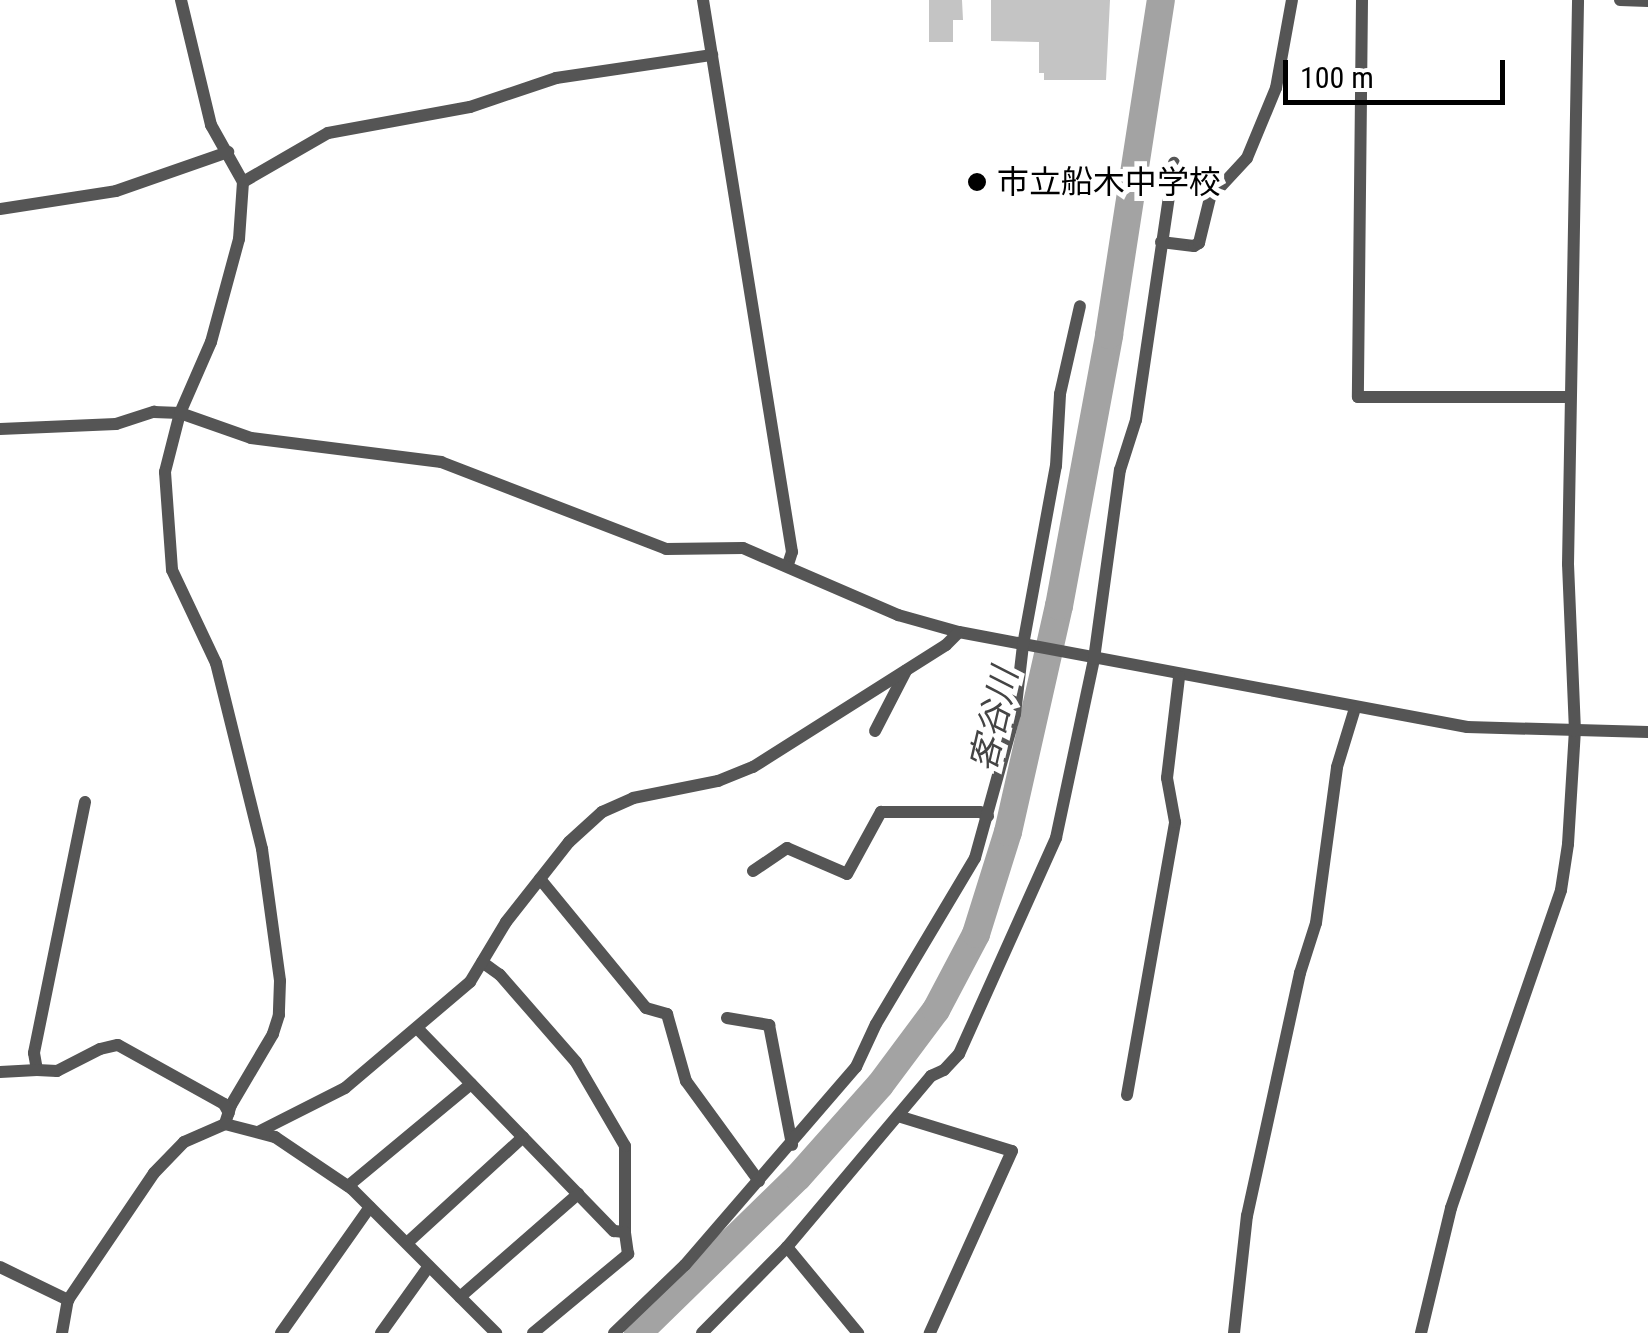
<!DOCTYPE html>
<html>
<head>
<meta charset="utf-8">
<style>
  body { margin:0 }
  #map { position:relative; width:1648px; height:1333px; overflow:hidden; background:#fff; font-family:"Roboto Condensed","Noto Sans JP",sans-serif }
  div>[style] { position:absolute }
  .river>* { height:28px; margin:-14px; padding:0 14px; transform-origin:14px; border-radius:14px; background:#a3a3a3 }
  .building>* { inset:0; background:#c4c4c4 }
  .minor>* { height:12px; margin:-6px; padding:0 6px; transform-origin:6px; border-radius:6px; background:#555 }
  .dots>* { width:28px; height:28px; translate:-50% -50%; box-sizing:border-box; border:5px solid #fff; border-radius:50% }
  span { translate:-50% -50%; white-space:nowrap; text-align:center; line-height:1.15; -webkit-text-stroke:10px #fff; paint-order:stroke }
  .poi-label { font-size:32px; color:#000 }
  .left { translate:0 -50%; text-align:left }
  .water-label { font-size:35px; color:#444; font-style:italic }
  .scale { position:absolute; left:1283px; top:60px; width:222px; height:45px; box-sizing:border-box; border:5px solid #000; border-top:0; padding-left:12px; font-size:30px; line-height:35px; white-space:nowrap; color:#000; -webkit-text-stroke:8px #fff; paint-order:stroke }
</style>
</head>
<body>
<div id="map">
  <div class="river">
    <div style="left:638px;top:1333px;width:223px;rotate:-44.3deg"></div>
    <div style="left:798px;top:1177px;width:123px;rotate:-48.3deg"></div>
    <div style="left:880px;top:1085px;width:94px;rotate:-53.3deg"></div>
    <div style="left:936px;top:1010px;width:86px;rotate:-62.2deg"></div>
    <div style="left:976px;top:934px;width:107px;rotate:-72.6deg"></div>
    <div style="left:1008px;top:832px;width:232px;rotate:-77.3deg"></div>
    <div style="left:1059px;top:606px;width:276px;rotate:-79.5deg"></div>
    <div style="left:1109px;top:335px;width:339px;rotate:-81.2deg"></div>
  </div>
  <div class="building">
    <div style="clip-path:polygon(929px 0,962px 0,963px 20px,953px 20px,953px 42px,929px 42px)"></div>
    <div style="clip-path:polygon(991px 0,1110px 0,1106px 80px,1044px 80px,1044px 73px,1039px 73px,1039px 42px,991px 41px)"></div>
  </div>
  <div class="minor">
    <div style="left:181px;top:0;width:129px;rotate:76.5deg"></div>
    <div style="left:211px;top:125px;width:65px;rotate:60.7deg"></div>
    <div style="left:243px;top:182px;width:57px;rotate:94deg"></div>
    <div style="left:239px;top:239px;width:107px;rotate:105.2deg"></div>
    <div style="left:211px;top:342px;width:77px;rotate:113.6deg"></div>
    <div style="left:180px;top:413px;width:61px;rotate:104.3deg"></div>
    <div style="left:165px;top:472px;width:98px;rotate:85.9deg"></div>
    <div style="left:172px;top:570px;width:103px;rotate:64.7deg"></div>
    <div style="left:216px;top:663px;width:192px;rotate:76.1deg"></div>
    <div style="left:262px;top:849px;width:133px;rotate:82.2deg"></div>
    <div style="left:280px;top:981px;width:34px;rotate:92deg"></div>
    <div style="left:279px;top:1015px;width:20px;rotate:108deg"></div>
    <div style="left:273px;top:1034px;width:82px;rotate:120.6deg"></div>
    <div style="left:231px;top:1105px;width:20px;rotate:108deg"></div>
    <div style="left:703px;top:0;width:559px;rotate:80.84deg"></div>
    <div style="left:792px;top:552px;width:13px;rotate:108deg"></div>
    <div style="left:1362px;top:0;width:397px;rotate:90.6deg"></div>
    <div style="left:1358px;top:397px;width:211px"></div>
    <div style="left:1620px;top:0;width:28px;rotate:2deg"></div>
    <div style="left:243px;top:182px;width:98px;rotate:-30deg"></div>
    <div style="left:328px;top:133px;width:144px;rotate:-10.4deg"></div>
    <div style="left:470px;top:107px;width:91px;rotate:-18.6deg"></div>
    <div style="left:556px;top:78px;width:158px;rotate:-8.4deg"></div>
    <div style="left:0;top:209px;width:117px;rotate:-8.8deg"></div>
    <div style="left:116px;top:191px;width:119px;rotate:-19.2deg"></div>
    <div style="left:1161px;top:242px;width:33px;rotate:7deg"></div>
    <div style="left:1194px;top:246px;width:6px;rotate:-31deg"></div>
    <div style="left:1199px;top:243px;width:46px;rotate:-76.3deg"></div>
    <div style="left:1210px;top:198px;width:54px;rotate:-47.2deg"></div>
    <div style="left:1247px;top:158px;width:76px;rotate:-67.5deg"></div>
    <div style="left:1276px;top:88px;width:89px;rotate:-79.7deg"></div>
    <div style="left:0;top:429px;width:116px;rotate:-2.5deg"></div>
    <div style="left:116px;top:424px;width:40px;rotate:-18deg"></div>
    <div style="left:154px;top:412px;width:26px;rotate:2deg"></div>
    <div style="left:180px;top:413px;width:75px;rotate:19.4deg"></div>
    <div style="left:251px;top:438px;width:192px;rotate:7.2deg"></div>
    <div style="left:441px;top:462px;width:241px;rotate:21.1deg"></div>
    <div style="left:666px;top:549px;width:77px;rotate:-0.7deg"></div>
    <div style="left:743px;top:548px;width:169px;rotate:23.4deg"></div>
    <div style="left:898px;top:615px;width:63px;rotate:15.6deg"></div>
    <div style="left:959px;top:632px;width:517px;rotate:10.59deg"></div>
    <div style="left:1467px;top:727px;width:181px;rotate:1.6deg"></div>
    <div style="left:875px;top:731px;width:68px;rotate:-62.7deg"></div>
    <div style="left:85px;top:802px;width:256px;rotate:101.5deg"></div>
    <div style="left:34px;top:1053px;width:17px;rotate:80deg"></div>
    <div style="left:37px;top:1070px;width:20px;rotate:3deg"></div>
    <div style="left:57px;top:1071px;width:48px;rotate:-27.1deg"></div>
    <div style="left:100px;top:1049px;width:18px;rotate:-13deg"></div>
    <div style="left:118px;top:1045px;width:121px;rotate:29.1deg"></div>
    <div style="left:224px;top:1104px;width:10px;rotate:61deg"></div>
    <div style="left:753px;top:871px;width:41px;rotate:-34.1deg"></div>
    <div style="left:787px;top:848px;width:65px;rotate:23.4deg"></div>
    <div style="left:847px;top:874px;width:71px;rotate:-61.3deg"></div>
    <div style="left:881px;top:812px;width:99px"></div>
    <div style="left:980px;top:812px;width:9px;rotate:27deg"></div>
    <div style="left:540px;top:879px;width:167px;rotate:50.6deg"></div>
    <div style="left:646px;top:1008px;width:22px;rotate:16deg"></div>
    <div style="left:667px;top:1014px;width:70px;rotate:74.2deg"></div>
    <div style="left:686px;top:1081px;width:124px;rotate:53.9deg"></div>
    <div style="left:727px;top:1018px;width:43px;rotate:9.5deg"></div>
    <div style="left:769px;top:1025px;width:122px;rotate:79.1deg"></div>
    <div style="left:417px;top:1028px;width:283px;rotate:45.9deg"></div>
    <div style="left:614px;top:1231px;width:11px;rotate:5deg"></div>
    <div style="left:625px;top:1232px;width:86px;rotate:-90deg"></div>
    <div style="left:625px;top:1146px;width:97px;rotate:-120.3deg"></div>
    <div style="left:576px;top:1062px;width:116px;rotate:-131.1deg"></div>
    <div style="left:500px;top:975px;width:22px;rotate:-144deg"></div>
    <div style="left:0;top:1072px;width:37px;rotate:-3deg"></div>
    <div style="left:1127px;top:1095px;width:277px;rotate:-80deg"></div>
    <div style="left:1175px;top:822px;width:45px;rotate:-100.3deg"></div>
    <div style="left:1167px;top:778px;width:102px;rotate:-83.2deg"></div>
    <div style="left:898px;top:1116px;width:119px;rotate:17.1deg"></div>
    <div style="left:1012px;top:1151px;width:200px;rotate:114.3deg"></div>
    <div style="left:260px;top:1131px;width:95px;rotate:-26.8deg"></div>
    <div style="left:345px;top:1088px;width:164px;rotate:-40.3deg"></div>
    <div style="left:470px;top:982px;width:70px;rotate:-59deg"></div>
    <div style="left:506px;top:922px;width:102px;rotate:-51.8deg"></div>
    <div style="left:569px;top:842px;width:45px;rotate:-42.3deg"></div>
    <div style="left:602px;top:812px;width:34px;rotate:-24deg"></div>
    <div style="left:633px;top:798px;width:87px;rotate:-11.3deg"></div>
    <div style="left:718px;top:781px;width:38px;rotate:-22deg"></div>
    <div style="left:753px;top:767px;width:228px;rotate:-32.3deg"></div>
    <div style="left:946px;top:645px;width:18px;rotate:-45deg"></div>
    <div style="left:348px;top:1186px;width:160px;rotate:-39.7deg"></div>
    <div style="left:407px;top:1243px;width:157px;rotate:-42.4deg"></div>
    <div style="left:787px;top:1247px;width:112px;rotate:50.5deg"></div>
    <div style="left:0;top:1267px;width:76px;rotate:25.9deg"></div>
    <div style="left:460px;top:1297px;width:157px;rotate:-41.1deg"></div>
    <div style="left:62px;top:1333px;width:34px;rotate:-80deg"></div>
    <div style="left:68px;top:1300px;width:153px;rotate:-55.9deg"></div>
    <div style="left:154px;top:1173px;width:43px;rotate:-45.9deg"></div>
    <div style="left:184px;top:1142px;width:45px;rotate:-23.7deg"></div>
    <div style="left:225px;top:1124px;width:52px;rotate:14.6deg"></div>
    <div style="left:275px;top:1137px;width:93px;rotate:34deg"></div>
    <div style="left:352px;top:1189px;width:204px;rotate:45deg"></div>
    <div style="left:281px;top:1333px;width:154px;rotate:-54.8deg"></div>
    <div style="left:381px;top:1333px;width:82px;rotate:-54.4deg"></div>
    <div style="left:533px;top:1333px;width:124px;rotate:-39.7deg"></div>
    <div style="left:628px;top:1254px;width:22px;rotate:-98deg"></div>
    <div style="left:614px;top:1333px;width:98px;rotate:-43.8deg"></div>
    <div style="left:685px;top:1265px;width:262px;rotate:-49.2deg"></div>
    <div style="left:856px;top:1067px;width:47px;rotate:-65.1deg"></div>
    <div style="left:876px;top:1024px;width:193px;rotate:-59.2deg"></div>
    <div style="left:975px;top:858px;width:149px;rotate:-74.5deg"></div>
    <div style="left:1015px;top:714px;width:69px;rotate:-83.4deg"></div>
    <div style="left:1023px;top:645px;width:182px;rotate:-79.6deg"></div>
    <div style="left:1056px;top:466px;width:72px;rotate:-86.8deg"></div>
    <div style="left:1060px;top:394px;width:90px;rotate:-77.2deg"></div>
    <div style="left:702px;top:1333px;width:121px;rotate:-45.3deg"></div>
    <div style="left:787px;top:1247px;width:224px;rotate:-49.9deg"></div>
    <div style="left:931px;top:1076px;width:14px;rotate:-25deg"></div>
    <div style="left:944px;top:1070px;width:22px;rotate:-47deg"></div>
    <div style="left:959px;top:1054px;width:237px;rotate:-65.8deg"></div>
    <div style="left:1056px;top:838px;width:183px;rotate:-78deg"></div>
    <div style="left:1094px;top:659px;width:191px;rotate:-82.2deg"></div>
    <div style="left:1120px;top:470px;width:52px;rotate:-72.3deg"></div>
    <div style="left:1136px;top:420px;width:260px;rotate:-81.6deg"></div>
    <div style="left:1234px;top:1333px;width:118px;rotate:-83.7deg"></div>
    <div style="left:1247px;top:1216px;width:249px;rotate:-77.7deg"></div>
    <div style="left:1300px;top:973px;width:52px;rotate:-72.3deg"></div>
    <div style="left:1316px;top:923px;width:157px;rotate:-82.3deg"></div>
    <div style="left:1337px;top:767px;width:62px;rotate:-73deg"></div>
    <div style="left:1421px;top:1333px;width:129px;rotate:-76.5deg"></div>
    <div style="left:1451px;top:1208px;width:336px;rotate:-70.9deg"></div>
    <div style="left:1561px;top:890px;width:47px;rotate:-81.3deg"></div>
    <div style="left:1568px;top:844px;width:113px;rotate:-86.5deg"></div>
    <div style="left:1575px;top:731px;width:167px;rotate:-92.4deg"></div>
    <div style="left:1568px;top:564px;width:564px;rotate:-88.98deg"></div>
  </div>
  <div class="dots">
    <div style="left:977px;top:182px;background:#000"></div>
  </div>
  <div class="poi-label">
    <span class="left" style="left:997px;top:182px">市立船木中学校</span>
  </div>
  <div class="water-label">
    <span style="left:995px;top:720px;rotate:-77deg">客谷川</span>
  </div>
  <div class="scale">100 m</div>
</div>
</body>
</html>
